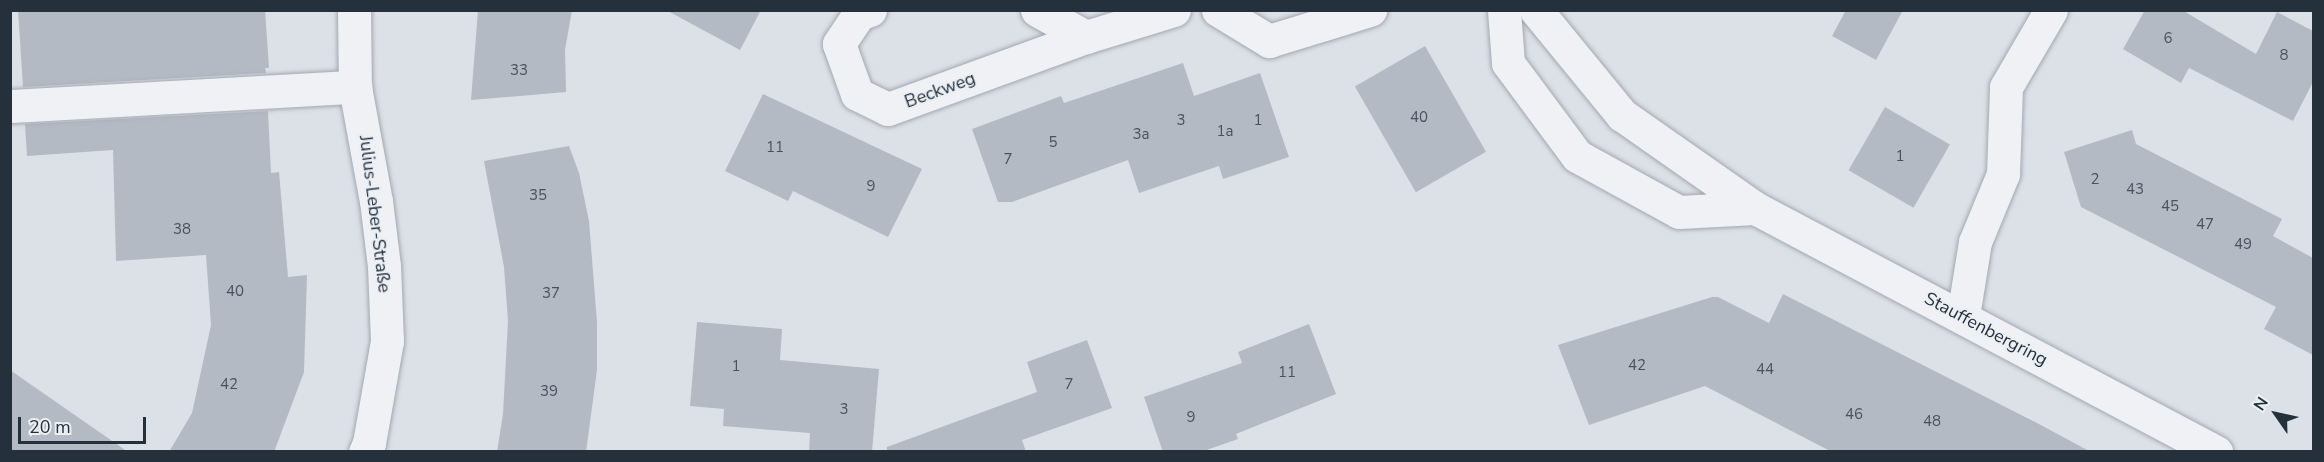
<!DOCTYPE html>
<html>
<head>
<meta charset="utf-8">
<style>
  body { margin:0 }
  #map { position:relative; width:2324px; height:462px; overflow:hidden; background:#dce1e7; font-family:"Nunito Sans",sans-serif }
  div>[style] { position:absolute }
  .building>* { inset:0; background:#b3bac3; transform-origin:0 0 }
  .roads { filter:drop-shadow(0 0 2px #a1a8b1) drop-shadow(0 0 2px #a1a8b1) }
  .minor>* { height:33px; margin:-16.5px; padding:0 16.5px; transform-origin:16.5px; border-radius:16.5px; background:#eff1f5 }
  span { translate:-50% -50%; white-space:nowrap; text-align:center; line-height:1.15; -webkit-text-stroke:4.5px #ebf0f4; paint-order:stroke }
  .number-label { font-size:15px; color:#48525e }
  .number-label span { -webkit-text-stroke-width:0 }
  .street-label { font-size:18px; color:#25303d }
  .frame { position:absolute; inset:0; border:12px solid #25303d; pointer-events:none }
  .north { position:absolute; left:2246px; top:384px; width:60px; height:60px; -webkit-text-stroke:4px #ebf0f4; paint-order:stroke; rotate:304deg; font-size:16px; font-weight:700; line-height:24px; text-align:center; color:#25303d }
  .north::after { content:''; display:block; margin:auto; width:21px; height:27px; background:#25303d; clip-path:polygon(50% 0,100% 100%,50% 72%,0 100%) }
  .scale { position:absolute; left:18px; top:417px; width:128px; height:27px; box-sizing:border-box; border:3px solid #25303d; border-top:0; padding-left:8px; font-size:18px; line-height:21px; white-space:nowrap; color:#25303d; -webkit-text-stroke:4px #ebf0f4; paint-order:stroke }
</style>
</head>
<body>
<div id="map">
  <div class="building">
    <div style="clip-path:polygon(18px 10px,265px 10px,269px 68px,265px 68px,266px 73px,23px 87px)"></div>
    <div style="clip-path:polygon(478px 10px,572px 10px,565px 50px,566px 92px,471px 100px)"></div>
    <div style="clip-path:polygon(666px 10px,761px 10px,740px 50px)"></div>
    <div style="clip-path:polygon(1846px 10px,1903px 10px,1876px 60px,1832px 36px)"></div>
    <div style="clip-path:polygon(2145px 10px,2182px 10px,2256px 54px,2277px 12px,2313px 31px,2313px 82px,2293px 121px,2189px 68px,2181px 83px,2123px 49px)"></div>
    <div style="left:1425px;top:46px;width:122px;height:81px;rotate:60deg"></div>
    <div style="clip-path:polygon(1183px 63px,1194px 96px,1260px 73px,1289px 157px,1223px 179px,1219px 166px,1139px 193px,1128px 160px,1012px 202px,998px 202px,972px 129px,1061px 96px,1064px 103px)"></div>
    <div style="clip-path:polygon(763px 94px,922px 169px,888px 237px,793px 191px,788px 201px,725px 171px)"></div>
    <div style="left:1885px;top:107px;width:75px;height:73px;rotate:30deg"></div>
    <div style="clip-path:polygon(268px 111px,271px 173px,279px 172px,288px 277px,307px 275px,304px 372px,274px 452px,169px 452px,192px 413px,211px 325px,206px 255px,116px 261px,113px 150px,27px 156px,25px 124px)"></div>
    <div style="clip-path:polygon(2132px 130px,2136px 144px,2282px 219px,2273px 236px,2313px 258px,2313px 355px,2264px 329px,2276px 307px,2081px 207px,2064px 152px)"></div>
    <div style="clip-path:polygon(569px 146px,579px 173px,589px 221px,597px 322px,597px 370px,586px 452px,497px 452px,503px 414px,508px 321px,504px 267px,484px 161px)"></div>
    <div style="clip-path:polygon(1783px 294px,2037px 423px,2091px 452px,1832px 452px,1705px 386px,1589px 425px,1558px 345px,1712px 297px,1718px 297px,1769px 323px)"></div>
    <div style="clip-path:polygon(697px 322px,782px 329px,780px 360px,879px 369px,872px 452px,809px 452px,810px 433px,723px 426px,724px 409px,690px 406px)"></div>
    <div style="clip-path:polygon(1309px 324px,1336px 394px,1236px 434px,1238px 439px,1201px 452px,1163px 452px,1144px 397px,1242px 363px,1238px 352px)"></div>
    <div style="clip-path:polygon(1087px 340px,1112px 408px,1022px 440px,1026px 452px,887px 452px,887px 447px,1037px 392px,1027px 362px)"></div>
    <div style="clip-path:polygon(10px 370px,128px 452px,10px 452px)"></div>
  </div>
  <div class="roads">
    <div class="minor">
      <div style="left:354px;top:10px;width:77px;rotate:89.3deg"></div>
      <div style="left:355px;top:87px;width:116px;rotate:79.6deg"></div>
      <div style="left:376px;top:201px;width:65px;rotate:83deg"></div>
      <div style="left:384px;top:266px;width:75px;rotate:87.7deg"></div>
      <div style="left:387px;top:341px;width:104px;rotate:100deg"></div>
      <div style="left:369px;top:443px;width:10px;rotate:114deg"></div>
      <div style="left:870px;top:10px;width:12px;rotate:160deg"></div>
      <div style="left:859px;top:14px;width:36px;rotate:124deg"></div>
      <div style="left:839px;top:44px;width:53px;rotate:70.2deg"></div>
      <div style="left:857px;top:94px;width:34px;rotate:26deg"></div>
      <div style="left:888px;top:109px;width:211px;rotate:-20deg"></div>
      <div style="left:1086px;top:37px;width:92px;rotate:-17.1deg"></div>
      <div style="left:1037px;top:10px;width:56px;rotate:28.9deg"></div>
      <div style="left:1218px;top:10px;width:60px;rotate:31.3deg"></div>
      <div style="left:1269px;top:41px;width:106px;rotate:-17.1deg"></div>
      <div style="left:1504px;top:10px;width:53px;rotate:85.7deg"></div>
      <div style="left:1508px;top:63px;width:116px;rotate:53.4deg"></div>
      <div style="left:1577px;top:156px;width:116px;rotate:28.8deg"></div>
      <div style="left:1679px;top:212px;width:76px;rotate:-3deg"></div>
      <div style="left:1536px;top:10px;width:136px;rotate:50.7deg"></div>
      <div style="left:1622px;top:115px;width:162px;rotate:35deg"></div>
      <div style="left:1755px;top:208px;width:522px;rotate:27.89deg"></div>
      <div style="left:10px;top:106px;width:346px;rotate:-3.2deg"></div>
      <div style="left:1963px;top:316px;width:75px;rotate:-80.8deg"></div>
      <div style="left:1975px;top:242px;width:74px;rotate:-67.6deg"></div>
      <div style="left:2003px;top:174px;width:87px;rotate:-88deg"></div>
      <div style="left:2006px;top:87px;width:89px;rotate:-59.7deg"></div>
    </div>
  </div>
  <div class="number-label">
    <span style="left:2168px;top:39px">6</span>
    <span style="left:2284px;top:56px">8</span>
    <span style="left:519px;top:71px">33</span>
    <span style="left:1419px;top:118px">40</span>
    <span style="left:1181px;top:121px">3</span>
    <span style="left:1258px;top:121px">1</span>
    <span style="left:1225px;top:132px">1a</span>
    <span style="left:1141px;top:135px">3a</span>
    <span style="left:1053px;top:143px">5</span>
    <span style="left:775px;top:148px">11</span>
    <span style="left:1900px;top:157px">1</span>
    <span style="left:1008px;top:160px">7</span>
    <span style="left:2095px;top:180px">2</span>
    <span style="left:871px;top:187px">9</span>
    <span style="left:2135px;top:190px">43</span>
    <span style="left:538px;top:196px">35</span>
    <span style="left:2170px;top:207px">45</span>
    <span style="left:2205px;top:225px">47</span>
    <span style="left:182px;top:230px">38</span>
    <span style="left:2243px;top:245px">49</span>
    <span style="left:235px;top:292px">40</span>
    <span style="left:551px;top:294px">37</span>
    <span style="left:1637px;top:366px">42</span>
    <span style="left:736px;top:367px">1</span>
    <span style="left:1765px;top:370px">44</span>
    <span style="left:1287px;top:373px">11</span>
    <span style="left:229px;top:385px">42</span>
    <span style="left:1069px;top:385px">7</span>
    <span style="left:549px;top:392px">39</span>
    <span style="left:844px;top:410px">3</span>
    <span style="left:1854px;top:415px">46</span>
    <span style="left:1191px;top:418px">9</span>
    <span style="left:1932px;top:422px">48</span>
  </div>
  <div class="street-label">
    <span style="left:940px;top:90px;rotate:-20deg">Beckweg</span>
    <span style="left:375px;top:214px;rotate:83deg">Julius-Leber-Straße</span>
    <span style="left:1986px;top:329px;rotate:28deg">Stauffenbergring</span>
  </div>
  <div class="frame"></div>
  <div class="north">N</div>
  <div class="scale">20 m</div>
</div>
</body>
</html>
